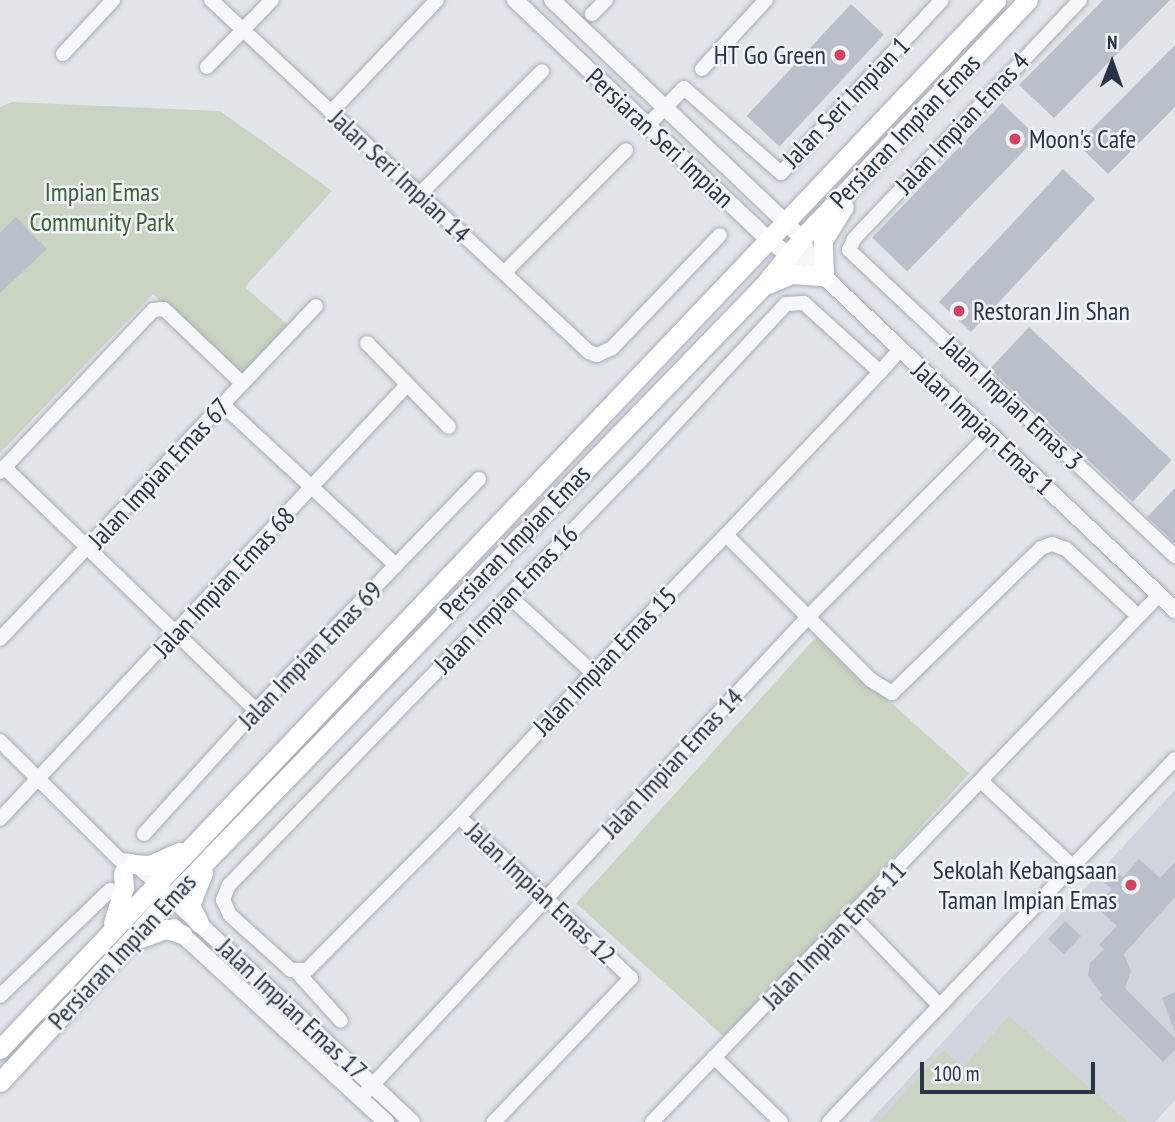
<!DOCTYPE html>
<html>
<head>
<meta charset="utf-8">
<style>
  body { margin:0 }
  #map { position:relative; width:1175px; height:1122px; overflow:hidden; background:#e2e6eb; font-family:"PT Sans Narrow",sans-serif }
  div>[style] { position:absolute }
  .built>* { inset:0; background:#d0d5dd }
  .green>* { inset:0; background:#c9d5c2; transform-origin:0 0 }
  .building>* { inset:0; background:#b9c0c9; transform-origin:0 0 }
  .roads { filter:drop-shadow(0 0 2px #a7adb6) drop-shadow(0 0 2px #a7adb6) }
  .minor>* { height:14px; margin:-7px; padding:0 7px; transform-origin:7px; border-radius:7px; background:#f5f7f9 }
  .tertiary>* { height:16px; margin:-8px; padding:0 8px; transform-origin:8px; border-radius:8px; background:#f5f7f9 }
  .secondary>* { height:19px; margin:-9.5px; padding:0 9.5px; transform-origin:9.5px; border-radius:9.5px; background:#fff }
  .dots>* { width:19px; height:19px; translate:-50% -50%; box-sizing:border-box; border:4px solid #f2f5f8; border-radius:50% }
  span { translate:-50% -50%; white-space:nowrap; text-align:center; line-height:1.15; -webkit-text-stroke:5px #f2f5f8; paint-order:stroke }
  .poi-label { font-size:26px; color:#293544 }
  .right { translate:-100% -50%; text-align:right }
  .left { translate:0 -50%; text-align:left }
  .street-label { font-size:26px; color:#293544 }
  .park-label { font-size:26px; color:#406035 }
  .north { position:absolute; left:1077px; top:28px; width:70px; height:70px; -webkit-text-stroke:5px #f2f5f8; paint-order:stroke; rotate:1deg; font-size:19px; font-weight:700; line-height:28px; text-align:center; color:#293544 }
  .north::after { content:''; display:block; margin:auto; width:24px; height:32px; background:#293544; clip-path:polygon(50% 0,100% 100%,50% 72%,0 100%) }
  .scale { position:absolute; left:920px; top:1062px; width:175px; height:32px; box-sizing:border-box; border:4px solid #293544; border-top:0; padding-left:9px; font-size:21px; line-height:24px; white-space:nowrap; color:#293544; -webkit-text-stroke:5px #f2f5f8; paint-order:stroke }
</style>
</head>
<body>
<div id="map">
  <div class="built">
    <div style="clip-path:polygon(1175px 790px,1175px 1100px,1155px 1122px,869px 1122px)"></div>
  </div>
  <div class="green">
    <div style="clip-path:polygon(12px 102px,220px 111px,332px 191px,245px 287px,289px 326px,239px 377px,153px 294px,0 453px,0 107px)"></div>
    <div style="left:817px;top:636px;width:205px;height:360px;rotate:42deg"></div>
    <div style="clip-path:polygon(1009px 1016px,1128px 1122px,878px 1122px,943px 1050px,963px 1067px)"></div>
  </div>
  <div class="building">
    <div style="clip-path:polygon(1103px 0,1170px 0,1054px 118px,1019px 85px)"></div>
    <div style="left:851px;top:4px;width:45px;height:153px;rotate:43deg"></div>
    <div style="clip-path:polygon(1175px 45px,1175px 107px,1108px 174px,1077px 144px)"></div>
    <div style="left:1002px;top:103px;width:49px;height:187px;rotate:44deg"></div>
    <div style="left:1063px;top:169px;width:44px;height:182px;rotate:43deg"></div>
    <div style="clip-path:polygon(16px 217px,47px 249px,0 293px,0 233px)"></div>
    <div style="left:1029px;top:327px;width:195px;height:57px;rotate:43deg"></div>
    <div style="clip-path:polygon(1175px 488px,1175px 543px,1147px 517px)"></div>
    <div style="clip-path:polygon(1139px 859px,1160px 878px,1175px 862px,1175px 897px,1124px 954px,1131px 971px,1125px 988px,1175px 1038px,1175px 1050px,1163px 1062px,1099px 998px,1102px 995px,1088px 975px,1090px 963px,1104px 949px,1099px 945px,1117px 926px,1096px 907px,1112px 889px,1104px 883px,1115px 871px,1123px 877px)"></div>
    <div style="left:1065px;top:921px;width:22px;height:25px;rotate:43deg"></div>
    <div style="clip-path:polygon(1175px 992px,1175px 1030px,1174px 1030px,1162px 998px)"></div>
  </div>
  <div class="roads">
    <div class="minor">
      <div style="left:211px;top:0;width:517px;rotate:42.96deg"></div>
      <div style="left:589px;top:352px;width:9px;rotate:21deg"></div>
      <div style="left:597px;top:355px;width:17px;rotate:-25deg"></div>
      <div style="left:612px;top:348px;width:156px;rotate:-46.3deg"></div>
      <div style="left:1080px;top:0;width:329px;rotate:133.4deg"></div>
      <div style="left:854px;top:239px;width:12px;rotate:114deg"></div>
      <div style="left:849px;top:250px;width:447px;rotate:43.2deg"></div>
      <div style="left:592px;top:14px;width:20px;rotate:-45deg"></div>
      <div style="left:63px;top:54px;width:74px;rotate:-47.2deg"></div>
      <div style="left:207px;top:67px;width:93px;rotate:-45.9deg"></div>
      <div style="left:702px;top:69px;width:94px;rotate:-47.2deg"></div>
      <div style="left:331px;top:112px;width:154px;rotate:-46.6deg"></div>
      <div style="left:647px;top:126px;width:53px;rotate:-45.8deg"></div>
      <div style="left:684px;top:88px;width:129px;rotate:41.2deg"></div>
      <div style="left:781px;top:173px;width:236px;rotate:-47.1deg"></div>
      <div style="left:420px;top:194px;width:173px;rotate:-45.2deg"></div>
      <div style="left:504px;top:273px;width:173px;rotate:-45.2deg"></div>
      <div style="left:367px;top:343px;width:117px;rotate:45.7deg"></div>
      <div style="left:880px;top:372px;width:103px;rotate:-137.8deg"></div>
      <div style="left:804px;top:303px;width:18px;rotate:177deg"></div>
      <div style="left:786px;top:304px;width:212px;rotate:132.9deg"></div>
      <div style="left:642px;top:459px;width:593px;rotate:134.11deg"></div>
      <div style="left:229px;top:885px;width:16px;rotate:112deg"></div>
      <div style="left:223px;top:900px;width:17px;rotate:65deg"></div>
      <div style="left:230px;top:915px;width:82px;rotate:42deg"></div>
      <div style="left:291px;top:970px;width:16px"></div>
      <div style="left:307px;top:970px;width:216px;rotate:-45.2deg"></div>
      <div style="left:459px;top:817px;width:197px;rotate:-47.1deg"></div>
      <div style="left:593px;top:673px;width:192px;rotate:-46.1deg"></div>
      <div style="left:726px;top:535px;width:224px;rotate:-46.6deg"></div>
      <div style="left:880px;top:372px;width:30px;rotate:-48deg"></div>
      <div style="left:223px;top:405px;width:236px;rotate:42.8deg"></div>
      <div style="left:5px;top:468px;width:349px;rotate:44deg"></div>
      <div style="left:0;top:472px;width:223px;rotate:-46.6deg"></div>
      <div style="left:153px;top:310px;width:11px;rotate:-5deg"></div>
      <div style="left:164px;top:309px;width:108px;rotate:43.5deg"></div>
      <div style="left:726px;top:535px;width:205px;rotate:45deg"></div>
      <div style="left:871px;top:680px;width:25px;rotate:32deg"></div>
      <div style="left:892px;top:693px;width:208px;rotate:-44.2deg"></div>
      <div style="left:1041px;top:548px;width:12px;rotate:-20deg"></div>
      <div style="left:1052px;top:544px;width:15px;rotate:20deg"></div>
      <div style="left:1066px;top:549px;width:98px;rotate:42.9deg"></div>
      <div style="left:509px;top:596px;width:114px;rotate:42.5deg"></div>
      <div style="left:0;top:639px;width:459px;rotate:-46.5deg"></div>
      <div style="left:0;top:741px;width:169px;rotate:44.8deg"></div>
      <div style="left:120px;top:860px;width:11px;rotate:5deg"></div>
      <div style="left:131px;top:861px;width:33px;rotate:41deg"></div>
      <div style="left:982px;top:782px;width:123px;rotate:43deg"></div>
      <div style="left:459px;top:817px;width:236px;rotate:43.1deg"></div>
      <div style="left:631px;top:978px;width:199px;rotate:133.6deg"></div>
      <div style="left:0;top:819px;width:595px;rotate:-46.84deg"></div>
      <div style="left:144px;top:834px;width:167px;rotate:-47.9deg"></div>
      <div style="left:256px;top:710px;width:321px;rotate:-46deg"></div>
      <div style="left:853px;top:916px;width:124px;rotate:46deg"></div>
      <div style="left:298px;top:973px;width:64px;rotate:48.1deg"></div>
      <div style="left:0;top:996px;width:153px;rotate:-43.9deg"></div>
      <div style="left:714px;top:1057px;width:93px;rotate:44.1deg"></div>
      <div style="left:366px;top:1092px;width:649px;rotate:-47.06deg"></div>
      <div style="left:808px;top:617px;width:258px;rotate:-45.2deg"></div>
      <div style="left:652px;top:1122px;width:731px;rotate:-46.11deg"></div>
      <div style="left:829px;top:1122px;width:501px;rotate:-46.37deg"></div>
    </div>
    <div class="tertiary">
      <div style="left:515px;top:0;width:352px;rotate:43.4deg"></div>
      <div style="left:771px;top:242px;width:32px;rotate:35deg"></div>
      <div style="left:552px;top:0;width:345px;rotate:43.6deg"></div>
      <div style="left:802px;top:238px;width:29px;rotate:70deg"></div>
      <div style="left:812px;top:265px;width:501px;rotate:43.54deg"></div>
      <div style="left:163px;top:890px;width:340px;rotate:43deg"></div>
      <div style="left:174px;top:927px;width:288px;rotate:42.6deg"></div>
    </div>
    <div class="secondary">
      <div style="left:768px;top:284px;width:26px;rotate:-23deg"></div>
      <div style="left:792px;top:274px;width:32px;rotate:4deg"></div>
      <div style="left:824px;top:276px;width:36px;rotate:-92deg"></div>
      <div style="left:823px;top:240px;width:39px;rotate:-58deg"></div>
      <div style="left:134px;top:864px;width:16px;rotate:4deg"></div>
      <div style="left:150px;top:865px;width:32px;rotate:-24deg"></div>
      <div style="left:113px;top:923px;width:37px;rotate:-73deg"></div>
      <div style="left:124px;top:888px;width:15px;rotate:-94deg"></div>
      <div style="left:199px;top:923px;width:20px;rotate:-117deg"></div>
      <div style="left:190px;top:905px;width:35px;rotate:-68deg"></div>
      <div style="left:135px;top:940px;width:33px;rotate:-20deg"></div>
      <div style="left:166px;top:929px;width:17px;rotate:17deg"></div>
      <div style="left:0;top:1049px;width:1447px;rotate:-46.48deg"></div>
      <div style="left:0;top:1082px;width:231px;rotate:-47.3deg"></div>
      <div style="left:157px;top:912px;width:871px;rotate:-45.93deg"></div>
      <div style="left:763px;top:286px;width:62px;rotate:-50.9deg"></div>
      <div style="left:802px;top:238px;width:328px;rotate:-46.5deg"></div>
    </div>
  </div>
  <div class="dots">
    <div style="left:840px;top:55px;background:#d54162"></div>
    <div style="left:1015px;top:139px;background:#d54162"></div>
    <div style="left:959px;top:311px;background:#d54162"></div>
    <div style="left:1131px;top:885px;background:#d54162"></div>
  </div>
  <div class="poi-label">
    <span class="right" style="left:826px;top:55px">HT Go Green</span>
    <span class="left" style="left:1029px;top:139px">Moon's Cafe</span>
    <span class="left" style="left:973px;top:311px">Restoran Jin Shan</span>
    <span class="right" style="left:1117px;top:885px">Sekolah Kebangsaan<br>Taman Impian Emas</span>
  </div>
  <div class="street-label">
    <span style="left:846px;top:102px;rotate:-46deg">Jalan Seri Impian 1</span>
    <span style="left:962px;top:123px;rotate:-47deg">Jalan Impian Emas 4</span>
    <span style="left:905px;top:131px;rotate:-46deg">Persiaran Impian Emas</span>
    <span style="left:660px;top:138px;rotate:43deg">Persiaran Seri Impian</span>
    <span style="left:400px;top:176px;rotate:43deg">Jalan Seri Impian 14</span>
    <span style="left:1012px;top:403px;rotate:43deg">Jalan Impian Emas 3</span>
    <span style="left:983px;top:428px;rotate:43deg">Jalan Impian Emas 1</span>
    <span style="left:159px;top:473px;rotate:-47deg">Jalan Impian Emas 67</span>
    <span style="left:515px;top:542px;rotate:-46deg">Persiaran Impian Emas</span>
    <span style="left:224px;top:582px;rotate:-47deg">Jalan Impian Emas 68</span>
    <span style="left:506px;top:599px;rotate:-46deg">Jalan Impian Emas 16</span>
    <span style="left:310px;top:655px;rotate:-46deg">Jalan Impian Emas 69</span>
    <span style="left:605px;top:661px;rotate:-46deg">Jalan Impian Emas 15</span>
    <span style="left:672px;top:763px;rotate:-47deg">Jalan Impian Emas 14</span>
    <span style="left:541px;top:893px;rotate:43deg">Jalan Impian Emas 12</span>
    <span style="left:834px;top:935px;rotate:-46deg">Jalan Impian Emas 11</span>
    <span style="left:122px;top:951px;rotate:-47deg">Persiaran Impian Emas</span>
    <span style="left:292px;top:1009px;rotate:43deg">Jalan Impian Emas 17</span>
  </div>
  <div class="park-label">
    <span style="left:102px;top:207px">Impian Emas<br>Community Park</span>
  </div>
  <div class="north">N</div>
  <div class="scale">100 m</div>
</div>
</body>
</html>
